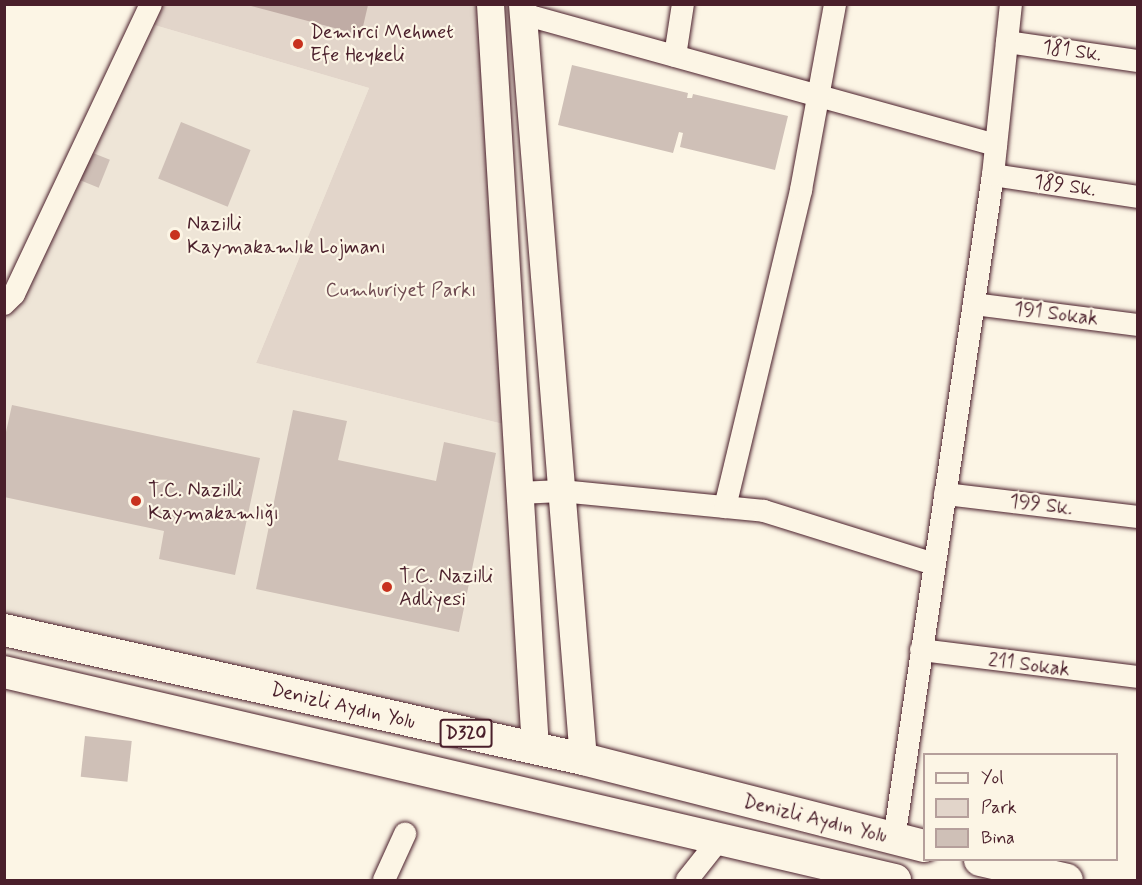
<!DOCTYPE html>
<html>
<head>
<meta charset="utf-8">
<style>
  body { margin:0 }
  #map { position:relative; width:1142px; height:885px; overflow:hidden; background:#fcf5e5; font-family:Mynerve,sans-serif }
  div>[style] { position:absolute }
  .built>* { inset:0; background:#eee5d7 }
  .green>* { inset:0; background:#e2d5ca }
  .water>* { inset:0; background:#c0aca5 }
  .building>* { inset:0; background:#cfc0b7; transform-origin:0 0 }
  .roads { filter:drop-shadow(0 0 2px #4a1f2b) drop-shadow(0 0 2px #4a1f2b) }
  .minor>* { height:22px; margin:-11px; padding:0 11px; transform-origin:11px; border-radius:11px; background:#fcf5e5 }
  .major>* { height:27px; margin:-13.5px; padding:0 13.5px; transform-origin:13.5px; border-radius:13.5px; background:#fcf5e5 }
  .highway>* { height:32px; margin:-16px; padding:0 16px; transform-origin:16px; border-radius:16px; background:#fcf5e5 }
  .dots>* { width:16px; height:16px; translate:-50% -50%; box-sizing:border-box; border:3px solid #fcf5e5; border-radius:50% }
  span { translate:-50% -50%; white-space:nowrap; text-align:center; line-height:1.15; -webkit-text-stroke:4.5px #fcf5e5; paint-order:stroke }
  .shield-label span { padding:2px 4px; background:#fcf5e5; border:2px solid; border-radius:4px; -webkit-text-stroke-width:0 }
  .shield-label { font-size:18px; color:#4a1f2b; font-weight:700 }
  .poi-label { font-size:20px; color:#4a1f2b }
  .left { translate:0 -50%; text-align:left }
  .street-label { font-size:20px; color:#4a1f2b }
  .park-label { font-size:20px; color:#704c53 }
  .frame { position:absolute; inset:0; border:6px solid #4a1f2b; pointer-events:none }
  .legend { position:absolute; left:923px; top:753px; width:195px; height:108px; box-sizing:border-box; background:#fcf5e5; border:2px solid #b59f9b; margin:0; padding:8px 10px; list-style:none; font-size:18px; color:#4a1f2b }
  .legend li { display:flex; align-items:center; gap:12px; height:30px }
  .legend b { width:30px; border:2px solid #b59f9b }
</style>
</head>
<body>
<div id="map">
  <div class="built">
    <div style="clip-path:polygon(144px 22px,369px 88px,256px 363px,515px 427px,535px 749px,5px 630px,5px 304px)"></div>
  </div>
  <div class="green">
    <div style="clip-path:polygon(151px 5px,490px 5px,515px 427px,256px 363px,369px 88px,144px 22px)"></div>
  </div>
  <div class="water">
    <div style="clip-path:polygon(247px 5px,368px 4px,368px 5px,361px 35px)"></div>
  </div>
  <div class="building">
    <div style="clip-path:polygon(572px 65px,688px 93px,687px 98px,692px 98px,693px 94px,788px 116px,775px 170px,680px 147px,683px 133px,679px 132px,673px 153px,558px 125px)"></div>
    <div style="left:181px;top:122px;width:75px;height:61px;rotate:22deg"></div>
    <div style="left:83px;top:149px;width:29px;height:30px;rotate:22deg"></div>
    <div style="clip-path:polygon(12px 405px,260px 458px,235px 575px,159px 559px,164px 531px,4px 497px,4px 441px)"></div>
    <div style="clip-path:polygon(293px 410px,347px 421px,338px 460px,436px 481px,444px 442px,496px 453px,459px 632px,256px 589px)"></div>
    <div style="left:85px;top:736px;width:47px;height:41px;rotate:6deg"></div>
  </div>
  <div class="roads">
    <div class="minor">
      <div style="left:523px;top:14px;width:491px;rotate:15.5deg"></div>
      <div style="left:1007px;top:42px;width:132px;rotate:8.3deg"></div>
      <div style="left:675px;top:56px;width:53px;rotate:-81.3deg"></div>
      <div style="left:993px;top:175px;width:147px;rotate:8.6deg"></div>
      <div style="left:4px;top:304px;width:14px;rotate:-45deg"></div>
      <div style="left:14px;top:294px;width:321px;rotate:-64.7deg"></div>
      <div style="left:974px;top:304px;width:165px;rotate:7.3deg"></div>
      <div style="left:519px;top:493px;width:42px;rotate:-2.7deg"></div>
      <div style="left:561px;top:491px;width:204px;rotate:5.6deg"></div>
      <div style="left:764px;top:511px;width:178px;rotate:17.3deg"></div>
      <div style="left:945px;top:494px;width:194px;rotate:6.8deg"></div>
      <div style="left:725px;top:507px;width:326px;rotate:-76.5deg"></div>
      <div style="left:801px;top:190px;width:189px;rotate:-79.6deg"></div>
      <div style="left:921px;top:650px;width:219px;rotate:7.1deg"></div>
      <div style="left:894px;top:839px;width:671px;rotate:-81.52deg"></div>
      <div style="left:993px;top:175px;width:172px;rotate:-84deg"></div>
      <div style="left:384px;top:880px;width:51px;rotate:-65.5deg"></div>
      <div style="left:687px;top:880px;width:50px;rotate:-51.5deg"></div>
    </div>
    <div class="major">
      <div style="left:490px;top:4px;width:746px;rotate:86.54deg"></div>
      <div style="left:522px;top:4px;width:757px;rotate:85.38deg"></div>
    </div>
    <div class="highway">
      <div style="left:4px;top:630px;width:593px;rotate:12.56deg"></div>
      <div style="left:583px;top:759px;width:352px;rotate:14.3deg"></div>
      <div style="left:4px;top:672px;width:915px;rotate:13.14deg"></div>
      <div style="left:980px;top:860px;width:89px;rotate:12.9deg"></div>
    </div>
  </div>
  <div class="dots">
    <div style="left:298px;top:44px;background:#c8321e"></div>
    <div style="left:175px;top:235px;background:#c8321e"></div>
    <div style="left:136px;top:501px;background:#c8321e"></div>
    <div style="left:387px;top:587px;background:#c8321e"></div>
  </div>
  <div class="shield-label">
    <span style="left:466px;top:733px">D320</span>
  </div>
  <div class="poi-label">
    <span class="left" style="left:310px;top:44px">Demirci Mehmet<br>Efe Heykeli</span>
    <span class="left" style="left:187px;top:236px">Nazilli<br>Kaymakamlık Lojmanı</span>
    <span class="left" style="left:148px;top:502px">T.C. Nazilli<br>Kaymakamlığı</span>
    <span class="left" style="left:399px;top:588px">T.C. Nazilli<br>Adliyesi</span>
  </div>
  <div class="street-label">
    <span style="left:1072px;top:51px;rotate:8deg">181 Sk.</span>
    <span style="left:1065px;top:186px;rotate:8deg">189 Sk.</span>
    <span style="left:1056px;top:314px;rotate:7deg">191 Sokak</span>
    <span style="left:1041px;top:505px;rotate:7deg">199 Sk.</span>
    <span style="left:1029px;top:665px;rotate:7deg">211 Sokak</span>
    <span style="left:343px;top:706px;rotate:13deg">Denizli Aydın Yolu</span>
    <span style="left:815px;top:819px;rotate:14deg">Denizli Aydın Yolu</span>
  </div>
  <div class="park-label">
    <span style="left:401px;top:290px">Cumhuriyet Parkı</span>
  </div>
  <div class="frame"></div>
  <ul class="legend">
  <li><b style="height:8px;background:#fcf5e5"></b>Yol</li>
  <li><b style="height:16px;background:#e2d5ca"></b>Park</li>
  <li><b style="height:16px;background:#cfc0b7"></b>Bina</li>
  </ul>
</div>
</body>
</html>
